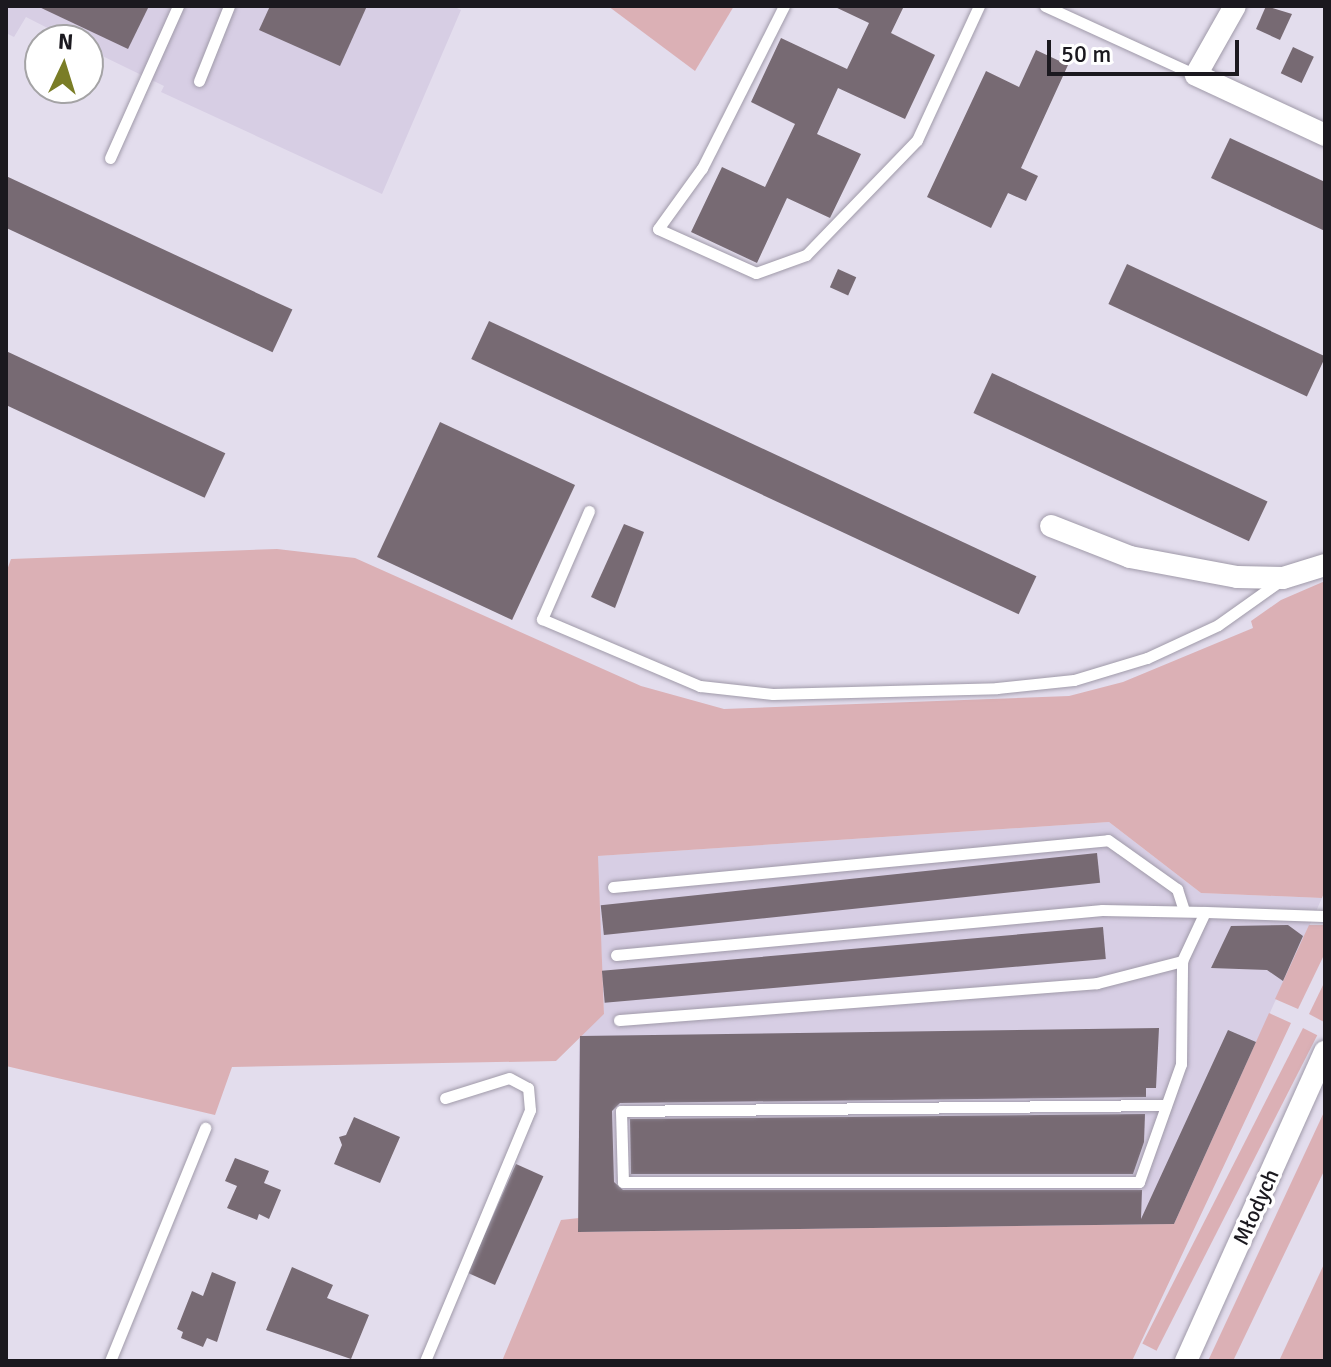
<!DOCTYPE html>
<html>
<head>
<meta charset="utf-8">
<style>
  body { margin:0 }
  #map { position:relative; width:1331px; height:1367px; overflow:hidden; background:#e3dded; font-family:Signika,sans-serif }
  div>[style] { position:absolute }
  .built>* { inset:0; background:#d7cee4 }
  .green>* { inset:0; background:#dbb0b5; transform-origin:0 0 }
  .building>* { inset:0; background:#776a73; transform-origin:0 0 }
  .roads { filter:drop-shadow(0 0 2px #a09aa9) drop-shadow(0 0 2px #a09aa9) }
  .service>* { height:11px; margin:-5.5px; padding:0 5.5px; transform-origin:5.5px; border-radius:5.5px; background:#fff }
  .minor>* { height:22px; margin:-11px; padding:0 11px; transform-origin:11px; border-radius:11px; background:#fff }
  span { translate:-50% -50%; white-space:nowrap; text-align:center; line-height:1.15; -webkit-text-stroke:7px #fff; paint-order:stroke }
  .street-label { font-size:22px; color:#1b191f }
  .frame { position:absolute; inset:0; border:8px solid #1b191f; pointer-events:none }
  .north { position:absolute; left:24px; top:24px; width:80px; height:80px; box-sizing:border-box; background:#fff; border:2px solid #a4a3a5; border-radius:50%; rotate:4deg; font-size:22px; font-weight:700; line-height:32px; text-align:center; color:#1b191f }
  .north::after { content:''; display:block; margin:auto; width:28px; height:36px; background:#7a7d26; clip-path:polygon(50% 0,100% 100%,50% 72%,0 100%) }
  .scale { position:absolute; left:1047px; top:40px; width:192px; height:36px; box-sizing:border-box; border:4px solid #1b191f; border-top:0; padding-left:10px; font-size:24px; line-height:28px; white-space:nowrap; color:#1b191f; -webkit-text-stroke:6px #fff; paint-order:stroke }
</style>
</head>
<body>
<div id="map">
  <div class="built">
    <div style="clip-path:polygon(6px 6px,453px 6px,461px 10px,382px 194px,161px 92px,164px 86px,88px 49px,88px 40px,71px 40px,26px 17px,14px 37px,6px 33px)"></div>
    <div style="clip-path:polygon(1109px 822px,1201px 893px,1322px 898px,1174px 1224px,578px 1232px,579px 1035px,604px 1014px,597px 856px)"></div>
  </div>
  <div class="green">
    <div style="clip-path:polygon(608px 6px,734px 6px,695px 71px)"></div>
    <div style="clip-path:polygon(277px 549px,355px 558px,641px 686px,724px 709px,1069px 696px,1123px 682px,1253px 628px,1251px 621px,1281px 600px,1325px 581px,1325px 890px,1322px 898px,1201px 893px,1109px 822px,598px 856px,604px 1014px,556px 1061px,232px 1067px,215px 1115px,6px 1066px,6px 573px,11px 559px)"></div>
    <div style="clip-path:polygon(1309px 925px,1325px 925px,1325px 953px,1298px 1009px,1275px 999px)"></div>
    <div style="clip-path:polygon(1325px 981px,1325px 1019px,1324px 1022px,1309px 1014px)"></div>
    <div style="clip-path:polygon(1269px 1013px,1291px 1023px,1132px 1361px,502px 1361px,561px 1220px,579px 1218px,579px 1232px,1174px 1224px)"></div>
    <div style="left:1303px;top:1028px;width:16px;height:354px;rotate:27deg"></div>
    <div style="clip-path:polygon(1325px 1110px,1325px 1169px,1233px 1361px,1208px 1361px)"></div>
    <div style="clip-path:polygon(1325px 1262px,1325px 1361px,1279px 1361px)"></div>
  </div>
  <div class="building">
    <div style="clip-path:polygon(37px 6px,149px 6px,128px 49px)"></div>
    <div style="clip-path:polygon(270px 6px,367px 6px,340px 66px,259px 30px)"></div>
    <div style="clip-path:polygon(833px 6px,904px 6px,891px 33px,935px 55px,905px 119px,838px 88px,817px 134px,861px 154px,830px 218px,787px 198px,757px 263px,691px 232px,722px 167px,765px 187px,795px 124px,751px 102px,781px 38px,847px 69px,869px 23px)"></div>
    <div style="clip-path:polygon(1266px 6px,1292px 14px,1280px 40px,1256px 29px)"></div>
    <div style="left:1293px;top:47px;width:23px;height:29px;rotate:25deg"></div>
    <div style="clip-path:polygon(1036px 50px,1068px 65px,1021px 168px,1038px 176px,1026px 201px,1008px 193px,991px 228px,927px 197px,986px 71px,1019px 87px)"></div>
    <div style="clip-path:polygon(1230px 138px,1325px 182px,1325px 231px,1211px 178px)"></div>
    <div style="left:6px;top:176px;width:316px;height:47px;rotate:25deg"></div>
    <div style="left:1127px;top:264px;width:219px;height:44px;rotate:25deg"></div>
    <div style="left:838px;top:269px;width:20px;height:20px;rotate:24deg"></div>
    <div style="left:489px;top:321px;width:604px;height:42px;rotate:25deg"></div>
    <div style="left:6px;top:351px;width:242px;height:49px;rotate:25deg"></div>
    <div style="left:992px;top:373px;width:304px;height:44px;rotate:25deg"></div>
    <div style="left:440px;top:422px;width:149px;height:149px;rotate:25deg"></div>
    <div style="clip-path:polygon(624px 524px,644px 532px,615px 608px,591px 597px)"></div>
    <div style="left:1097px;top:853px;width:30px;height:499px;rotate:84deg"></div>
    <div style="clip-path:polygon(1288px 925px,1303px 936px,1283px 981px,1267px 970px,1211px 968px,1231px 926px)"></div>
    <div style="left:1103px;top:927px;width:32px;height:503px;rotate:85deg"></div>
    <div style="clip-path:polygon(1159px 1028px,1156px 1088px,1146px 1088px,1146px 1097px,620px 1103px,612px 1111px,614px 1182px,623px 1190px,1142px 1190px,1141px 1219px,1228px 1030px,1256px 1042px,1174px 1224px,578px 1232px,580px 1036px)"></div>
    <div style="clip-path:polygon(1145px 1114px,1144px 1142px,1133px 1174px,631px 1174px,630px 1119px)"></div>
    <div style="clip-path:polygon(354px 1117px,400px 1137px,380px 1183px,334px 1164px,342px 1145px,339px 1137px,346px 1135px)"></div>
    <div style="clip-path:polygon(235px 1158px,269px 1171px,264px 1183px,281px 1190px,269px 1219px,259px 1214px,257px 1220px,227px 1208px,237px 1186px,225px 1181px)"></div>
    <div style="left:516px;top:1164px;width:30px;height:119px;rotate:24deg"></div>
    <div style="clip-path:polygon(292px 1267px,333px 1285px,327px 1298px,369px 1315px,351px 1359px,266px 1330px)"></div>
    <div style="clip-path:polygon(212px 1272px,236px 1282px,217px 1342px,207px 1338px,203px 1347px,181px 1338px,183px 1332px,177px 1329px,192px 1291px,203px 1296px)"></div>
  </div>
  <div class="roads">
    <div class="service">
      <div style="left:784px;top:6px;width:182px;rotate:116.8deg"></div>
      <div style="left:702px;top:168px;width:75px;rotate:125.8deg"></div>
      <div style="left:658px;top:229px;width:107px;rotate:24.2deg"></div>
      <div style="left:756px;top:273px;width:53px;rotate:-19.8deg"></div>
      <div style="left:806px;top:255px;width:160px;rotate:-46deg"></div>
      <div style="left:917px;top:140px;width:148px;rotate:-65.2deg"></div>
      <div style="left:1045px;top:6px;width:166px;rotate:24.6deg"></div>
      <div style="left:199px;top:81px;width:81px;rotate:-68.2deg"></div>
      <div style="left:110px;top:158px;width:167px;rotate:-65.9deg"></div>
      <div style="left:589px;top:511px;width:118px;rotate:113.5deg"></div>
      <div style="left:542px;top:619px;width:172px;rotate:23deg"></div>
      <div style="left:700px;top:686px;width:73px;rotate:6.3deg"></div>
      <div style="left:773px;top:694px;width:224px;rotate:-1.5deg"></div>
      <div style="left:997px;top:688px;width:77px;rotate:-5.9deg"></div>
      <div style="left:1074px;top:680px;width:76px;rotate:-16.8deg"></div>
      <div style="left:1147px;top:658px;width:78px;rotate:-24.9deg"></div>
      <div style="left:1218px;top:625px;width:76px;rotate:-35.4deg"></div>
      <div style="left:613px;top:887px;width:497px;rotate:-5.4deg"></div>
      <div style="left:1108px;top:840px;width:85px;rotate:35.4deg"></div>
      <div style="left:1177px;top:889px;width:20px;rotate:72deg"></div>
      <div style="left:616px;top:955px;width:488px;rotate:-5.3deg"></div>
      <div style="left:1102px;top:910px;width:103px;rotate:1.1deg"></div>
      <div style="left:619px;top:1020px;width:479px;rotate:-4.4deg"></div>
      <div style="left:1097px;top:983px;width:88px;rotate:-14.5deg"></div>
      <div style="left:1166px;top:1105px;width:545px;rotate:179.37deg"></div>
      <div style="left:621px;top:1111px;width:71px;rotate:88.4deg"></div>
      <div style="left:623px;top:1182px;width:516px"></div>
      <div style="left:1139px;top:1182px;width:125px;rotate:-70.4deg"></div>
      <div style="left:1181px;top:1064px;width:103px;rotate:-89.4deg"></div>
      <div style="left:1182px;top:961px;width:54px;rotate:-64.9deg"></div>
      <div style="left:1205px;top:912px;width:120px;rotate:1.9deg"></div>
      <div style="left:110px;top:1361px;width:252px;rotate:-67.8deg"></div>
      <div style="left:425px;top:1361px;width:272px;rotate:-67.3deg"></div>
      <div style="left:530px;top:1110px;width:22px;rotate:-95deg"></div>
      <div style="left:528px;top:1088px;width:21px;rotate:-152deg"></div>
      <div style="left:509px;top:1078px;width:67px;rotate:162.6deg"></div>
    </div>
    <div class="minor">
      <div style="left:1235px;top:6px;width:79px;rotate:119.5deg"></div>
      <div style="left:1196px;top:75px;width:142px;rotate:24.9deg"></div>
      <div style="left:1051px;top:526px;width:85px;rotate:21.4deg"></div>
      <div style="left:1130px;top:557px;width:109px;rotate:10.6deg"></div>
      <div style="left:1237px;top:577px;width:46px;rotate:1.2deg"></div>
      <div style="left:1283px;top:578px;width:44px;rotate:-17.2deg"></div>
      <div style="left:1186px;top:1361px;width:339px;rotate:-65.8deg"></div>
    </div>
  </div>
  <div class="street-label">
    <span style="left:1256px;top:1207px;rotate:-66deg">Młodych</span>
  </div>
  <div class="frame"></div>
  <div class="north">N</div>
  <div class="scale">50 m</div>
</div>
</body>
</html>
